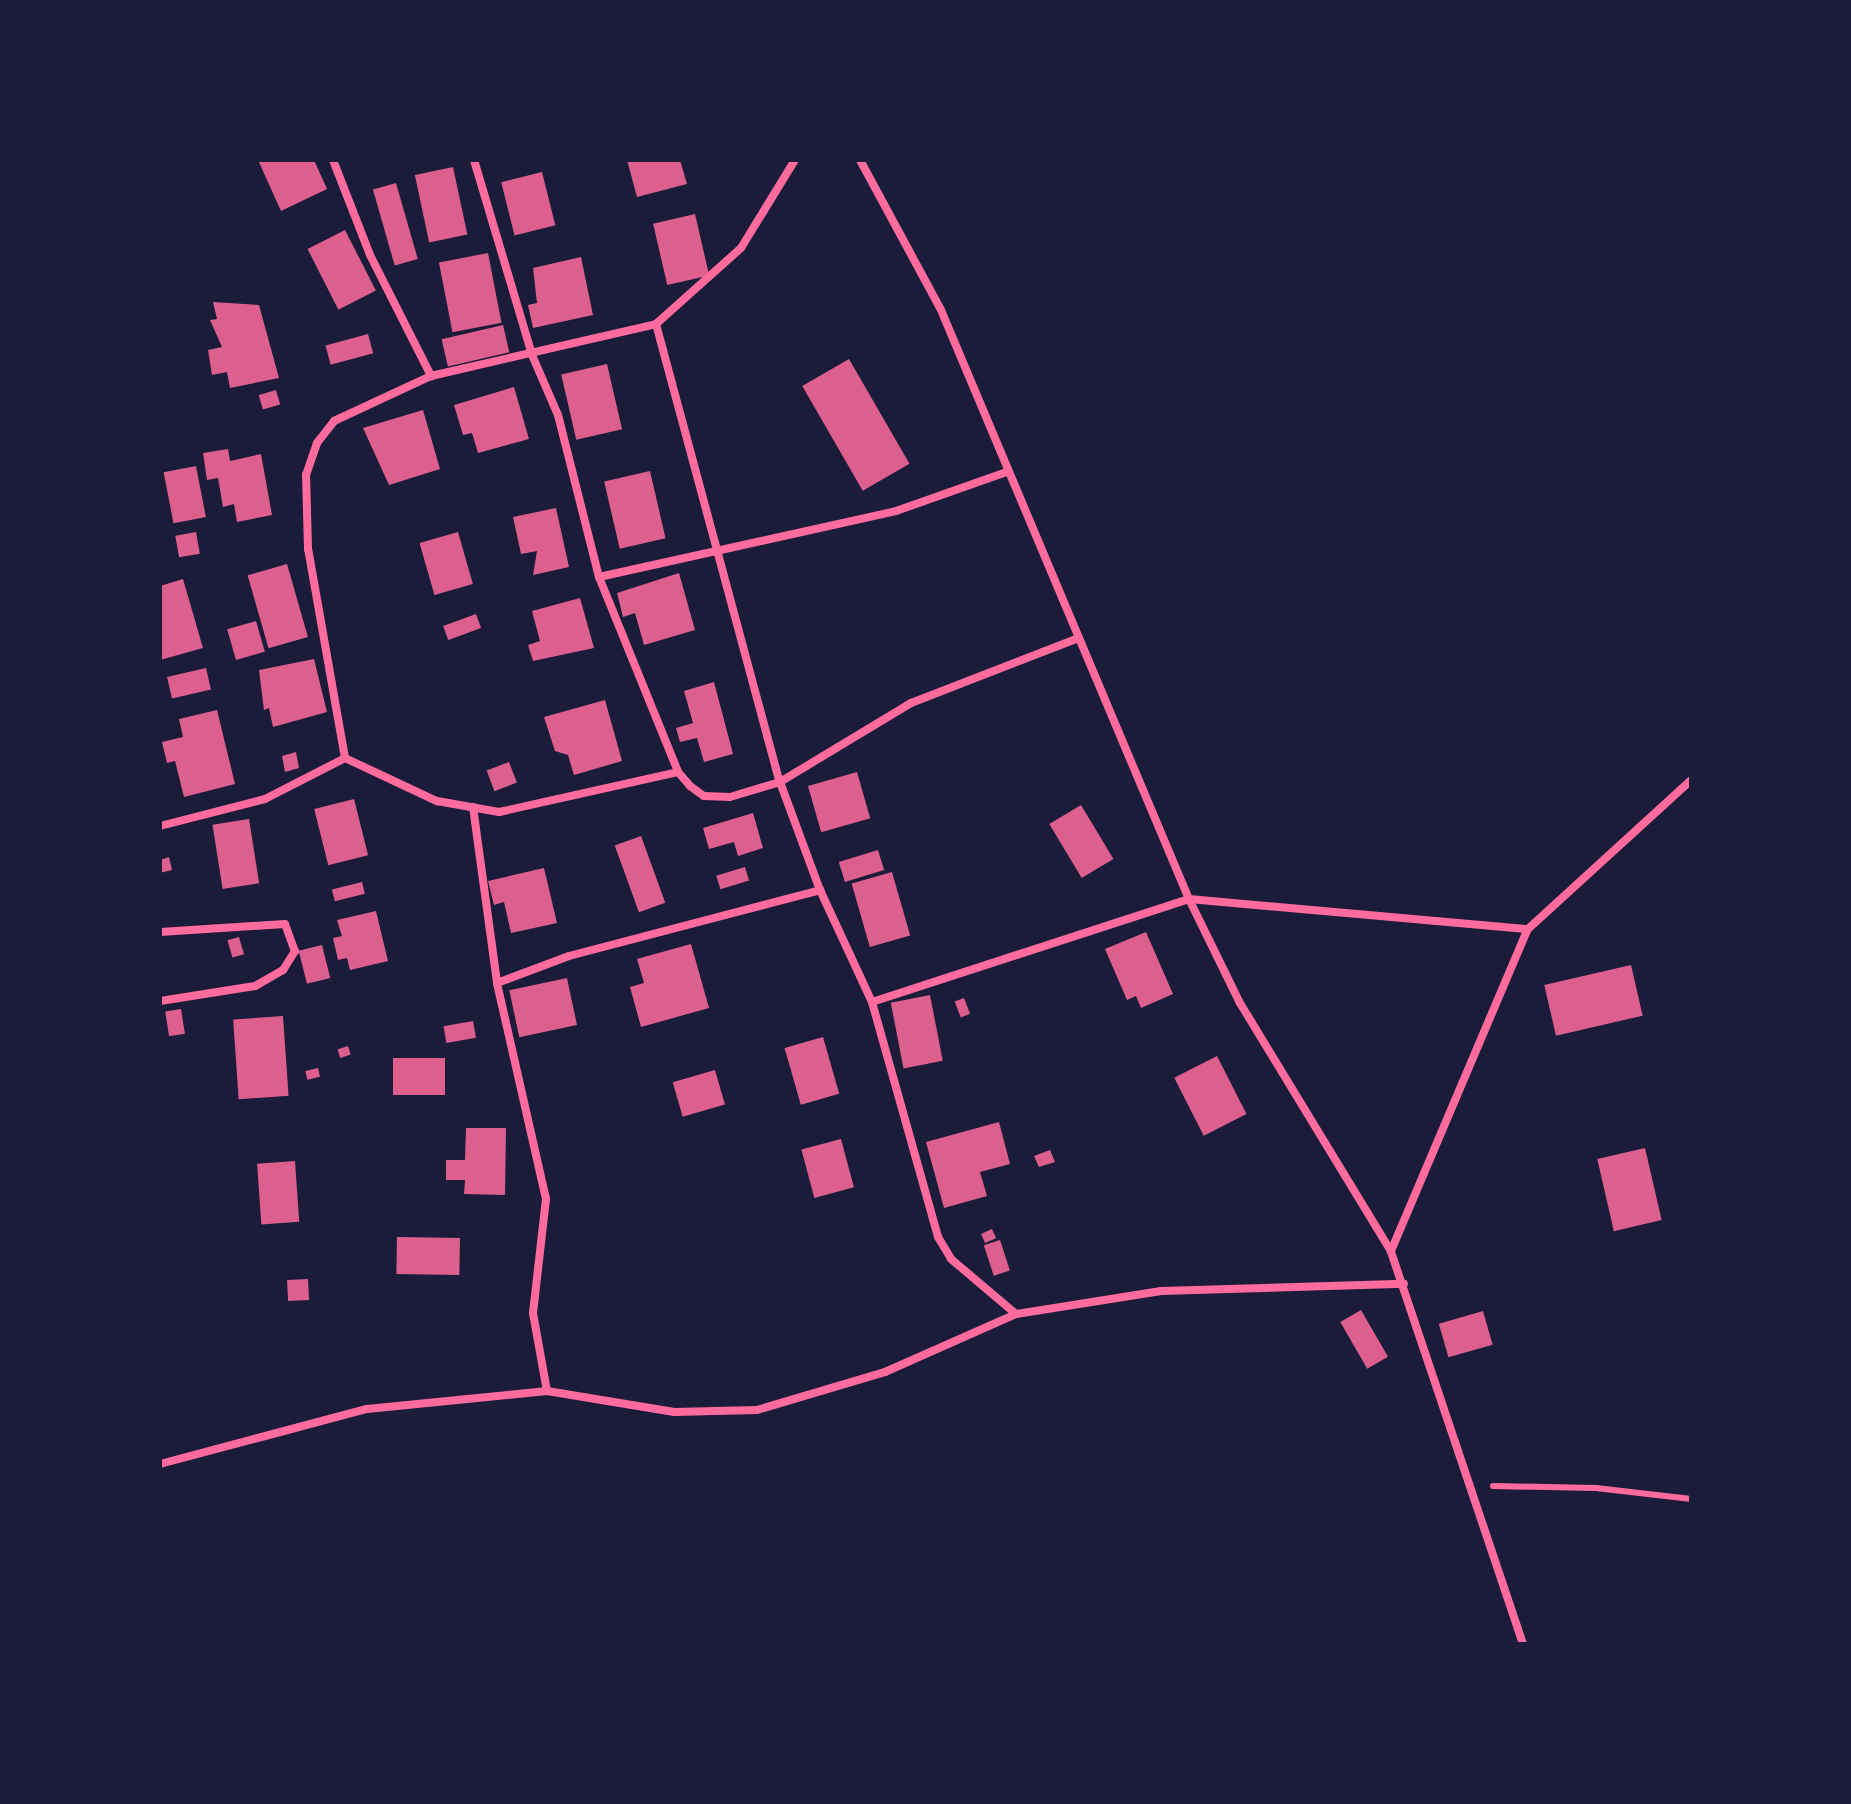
<!DOCTYPE html>
<html>
<head>
<meta charset="utf-8">
<style>
  body { margin:0 }
  #map { position:relative; width:1851px; height:1804px; overflow:hidden; background:#1b1b3a; font-family:Merriweather,serif }
  div>[style] { position:absolute }
  .building>* { inset:0; background:#dd5f8e; transform-origin:0 0 }
  .path>* { height:6px; margin:-3px; padding:0 3px; transform-origin:3px; border-radius:3px; background:#ff6b9d }
  .service>* { height:8px; margin:-4px; padding:0 4px; transform-origin:4px; border-radius:4px; background:#ff6b9d }
  span { translate:-50% -50%; white-space:nowrap; text-align:center; line-height:1.15; -webkit-text-stroke:8px #1b1b3a; paint-order:stroke }
  .frame { position:absolute; inset:0; border:162px solid #1b1b3a; pointer-events:none }
</style>
</head>
<body>
<div id="map">
  <div class="building">
    <div style="clip-path:polygon(258px 160px,314px 160px,327px 189px,281px 211px)"></div>
    <div style="clip-path:polygon(627px 160px,680px 160px,687px 184px,637px 197px)"></div>
    <div style="left:453px;top:167px;width:69px;height:39px;rotate:78deg"></div>
    <div style="left:542px;top:172px;width:55px;height:42px;rotate:76deg"></div>
    <div style="left:396px;top:183px;width:79px;height:24px;rotate:74deg"></div>
    <div style="left:695px;top:214px;width:63px;height:43px;rotate:77deg"></div>
    <div style="left:345px;top:230px;width:68px;height:42px;rotate:63deg"></div>
    <div style="left:488px;top:253px;width:71px;height:50px;rotate:79deg"></div>
    <div style="clip-path:polygon(581px 257px,593px 315px,533px 328px,528px 305px,537px 303px,533px 268px)"></div>
    <div style="clip-path:polygon(213px 302px,259px 305px,279px 378px,230px 388px,227px 372px,212px 375px,208px 350px,222px 347px,210px 320px,217px 319px)"></div>
    <div style="left:503px;top:325px;width:28px;height:63px;rotate:77deg"></div>
    <div style="left:368px;top:334px;width:20px;height:44px;rotate:75deg"></div>
    <div style="left:849px;top:359px;width:121px;height:54px;rotate:60deg"></div>
    <div style="left:607px;top:364px;width:67px;height:47px;rotate:77deg"></div>
    <div style="clip-path:polygon(514px 387px,529px 439px,478px 453px,472px 433px,463px 435px,454px 405px)"></div>
    <div style="left:276px;top:390px;width:15px;height:18px;rotate:74deg"></div>
    <div style="clip-path:polygon(423px 410px,440px 469px,389px 485px,363px 428px)"></div>
    <div style="clip-path:polygon(228px 449px,230px 461px,261px 454px,272px 515px,237px 522px,234px 504px,223px 507px,218px 478px,207px 480px,203px 453px)"></div>
    <div style="left:196px;top:466px;width:52px;height:33px;rotate:79deg"></div>
    <div style="left:650px;top:471px;width:69px;height:47px;rotate:77deg"></div>
    <div style="clip-path:polygon(556px 508px,569px 567px,533px 575px,537px 551px,521px 554px,513px 517px)"></div>
    <div style="left:196px;top:532px;width:22px;height:21px;rotate:80deg"></div>
    <div style="left:458px;top:532px;width:54px;height:40px;rotate:74deg"></div>
    <div style="left:287px;top:564px;width:76px;height:41px;rotate:74deg"></div>
    <div style="clip-path:polygon(679px 573px,695px 630px,644px 645px,635px 613px,623px 617px,617px 593px)"></div>
    <div style="clip-path:polygon(183px 579px,203px 648px,160px 660px,160px 586px)"></div>
    <div style="clip-path:polygon(580px 598px,594px 648px,533px 661px,528px 645px,540px 641px,532px 611px)"></div>
    <div style="left:476px;top:614px;width:15px;height:35px;rotate:70deg"></div>
    <div style="left:256px;top:621px;width:32px;height:30px;rotate:74deg"></div>
    <div style="clip-path:polygon(314px 659px,327px 712px,273px 727px,269px 708px,264px 710px,259px 670px)"></div>
    <div style="left:206px;top:668px;width:22px;height:40px;rotate:77deg"></div>
    <div style="clip-path:polygon(714px 682px,733px 754px,704px 762px,697px 738px,680px 742px,676px 728px,693px 723px,684px 691px)"></div>
    <div style="clip-path:polygon(605px 700px,622px 761px,574px 775px,568px 755px,555px 751px,544px 717px)"></div>
    <div style="clip-path:polygon(217px 710px,235px 784px,184px 797px,175px 761px,167px 763px,162px 742px,183px 737px,179px 719px)"></div>
    <div style="clip-path:polygon(296px 752px,299px 768px,285px 772px,282px 756px)"></div>
    <div style="left:509px;top:762px;width:22px;height:24px;rotate:69deg"></div>
    <div style="left:857px;top:772px;width:48px;height:51px;rotate:74deg"></div>
    <div style="left:354px;top:799px;width:58px;height:41px;rotate:76deg"></div>
    <div style="left:1081px;top:805px;width:63px;height:37px;rotate:59deg"></div>
    <div style="clip-path:polygon(753px 813px,763px 848px,738px 856px,734px 842px,709px 849px,703px 828px)"></div>
    <div style="left:249px;top:819px;width:65px;height:37px;rotate:81deg"></div>
    <div style="left:641px;top:836px;width:71px;height:28px;rotate:70deg"></div>
    <div style="left:878px;top:850px;width:21px;height:41px;rotate:73deg"></div>
    <div style="clip-path:polygon(169px 857px,172px 870px,160px 873px,160px 860px)"></div>
    <div style="left:745px;top:867px;width:14px;height:30px;rotate:73deg"></div>
    <div style="clip-path:polygon(544px 868px,557px 923px,511px 933px,504px 902px,494px 905px,488px 881px)"></div>
    <div style="left:892px;top:872px;width:66px;height:42px;rotate:74deg"></div>
    <div style="left:362px;top:882px;width:12px;height:31px;rotate:76deg"></div>
    <div style="clip-path:polygon(376px 911px,388px 961px,350px 970px,347px 958px,338px 960px,333px 938px,342px 936px,337px 920px)"></div>
    <div style="clip-path:polygon(1146px 932px,1173px 994px,1141px 1008px,1136px 996px,1127px 1000px,1105px 949px)"></div>
    <div style="left:239px;top:937px;width:18px;height:12px;rotate:74deg"></div>
    <div style="clip-path:polygon(691px 944px,709px 1008px,641px 1027px,630px 987px,644px 983px,637px 959px)"></div>
    <div style="left:322px;top:945px;width:34px;height:24px;rotate:76deg"></div>
    <div style="left:1631px;top:965px;width:52px;height:89px;rotate:77deg"></div>
    <div style="left:567px;top:978px;width:48px;height:59px;rotate:78deg"></div>
    <div style="left:930px;top:995px;width:67px;height:40px;rotate:79deg"></div>
    <div style="left:964px;top:998px;width:17px;height:10px;rotate:69deg"></div>
    <div style="left:181px;top:1009px;width:25px;height:16px;rotate:81deg"></div>
    <div style="left:283px;top:1016px;width:80px;height:50px;rotate:86deg"></div>
    <div style="left:473px;top:1021px;width:17px;height:30px;rotate:80deg"></div>
    <div style="left:823px;top:1037px;width:59px;height:40px;rotate:74deg"></div>
    <div style="left:348px;top:1046px;width:9px;height:11px;rotate:72deg"></div>
    <div style="left:1217px;top:1056px;width:65px;height:48px;rotate:63deg"></div>
    <div style="left:393px;top:1058px;width:52px;height:37px"></div>
    <div style="left:318px;top:1068px;width:9px;height:13px;rotate:77deg"></div>
    <div style="left:715px;top:1070px;width:36px;height:44px;rotate:74deg"></div>
    <div style="clip-path:polygon(999px 1122px,1010px 1164px,980px 1172px,987px 1196px,944px 1208px,926px 1142px)"></div>
    <div style="clip-path:polygon(466px 1128px,506px 1128px,505px 1195px,464px 1194px,465px 1180px,446px 1180px,446px 1160px,465px 1160px)"></div>
    <div style="left:841px;top:1139px;width:50px;height:41px;rotate:75deg"></div>
    <div style="left:1645px;top:1148px;width:74px;height:49px;rotate:77deg"></div>
    <div style="clip-path:polygon(1050px 1150px,1055px 1162px,1039px 1167px,1034px 1156px)"></div>
    <div style="left:295px;top:1161px;width:61px;height:38px;rotate:86deg"></div>
    <div style="left:992px;top:1229px;width:10px;height:12px;rotate:66deg"></div>
    <div style="left:397px;top:1237px;width:63px;height:37px;rotate:1deg"></div>
    <div style="left:1000px;top:1240px;width:32px;height:17px;rotate:72deg"></div>
    <div style="left:308px;top:1279px;width:21px;height:21px;rotate:87deg"></div>
    <div style="left:1361px;top:1310px;width:54px;height:24px;rotate:60deg"></div>
    <div style="left:1483px;top:1311px;width:35px;height:46px;rotate:74deg"></div>
  </div>
  <div class="path">
    <div style="left:1493px;top:1486px;width:103px;rotate:1.1deg"></div>
    <div style="left:1596px;top:1488px;width:96px;rotate:6.6deg"></div>
  </div>
  <div class="service">
    <div style="left:333px;top:160px;width:102px;rotate:68.7deg"></div>
    <div style="left:370px;top:255px;width:136px;rotate:63.2deg"></div>
    <div style="left:474px;top:160px;width:203px;rotate:73.4deg"></div>
    <div style="left:532px;top:355px;width:65px;rotate:66.6deg"></div>
    <div style="left:558px;top:415px;width:167px;rotate:75.8deg"></div>
    <div style="left:599px;top:577px;width:210px;rotate:67.9deg"></div>
    <div style="left:678px;top:772px;width:18px;rotate:49deg"></div>
    <div style="left:690px;top:786px;width:17px;rotate:36deg"></div>
    <div style="left:704px;top:796px;width:26px;rotate:2deg"></div>
    <div style="left:730px;top:797px;width:52px;rotate:-16.7deg"></div>
    <div style="left:780px;top:782px;width:153px;rotate:-31.1deg"></div>
    <div style="left:911px;top:703px;width:177px;rotate:-21.2deg"></div>
    <div style="left:860px;top:160px;width:170px;rotate:61.6deg"></div>
    <div style="left:941px;top:310px;width:639px;rotate:67.17deg"></div>
    <div style="left:1189px;top:899px;width:340px;rotate:5.1deg"></div>
    <div style="left:656px;top:324px;width:474px;rotate:74.9deg"></div>
    <div style="left:780px;top:782px;width:115px;rotate:69.7deg"></div>
    <div style="left:820px;top:890px;width:123px;rotate:65.1deg"></div>
    <div style="left:872px;top:1002px;width:244px;rotate:74.3deg"></div>
    <div style="left:938px;top:1237px;width:26px;rotate:59deg"></div>
    <div style="left:951px;top:1259px;width:85px;rotate:40.2deg"></div>
    <div style="left:599px;top:577px;width:304px;rotate:-12.5deg"></div>
    <div style="left:896px;top:511px;width:118px;rotate:-19.4deg"></div>
    <div style="left:345px;top:758px;width:212px;rotate:-100deg"></div>
    <div style="left:308px;top:549px;width:74px;rotate:-91.5deg"></div>
    <div style="left:306px;top:475px;width:34px;rotate:-71deg"></div>
    <div style="left:317px;top:443px;width:28px;rotate:-52deg"></div>
    <div style="left:334px;top:421px;width:107px;rotate:-24.9deg"></div>
    <div style="left:431px;top:376px;width:231px;rotate:-13deg"></div>
    <div style="left:656px;top:324px;width:114px;rotate:-41.8deg"></div>
    <div style="left:741px;top:248px;width:103px;rotate:-58.5deg"></div>
    <div style="left:473px;top:807px;width:178px;rotate:82.2deg"></div>
    <div style="left:160px;top:826px;width:108px;rotate:-14.4deg"></div>
    <div style="left:265px;top:799px;width:90px;rotate:-27.1deg"></div>
    <div style="left:345px;top:758px;width:102px;rotate:25.1deg"></div>
    <div style="left:437px;top:801px;width:63px;rotate:10.1deg"></div>
    <div style="left:499px;top:812px;width:183px;rotate:-12.6deg"></div>
    <div style="left:160px;top:932px;width:125px;rotate:-3.7deg"></div>
    <div style="left:285px;top:924px;width:29px;rotate:70deg"></div>
    <div style="left:295px;top:951px;width:22px;rotate:122deg"></div>
    <div style="left:283px;top:970px;width:32px;rotate:150deg"></div>
    <div style="left:255px;top:986px;width:96px;rotate:171deg"></div>
    <div style="left:872px;top:1002px;width:333px;rotate:-18deg"></div>
    <div style="left:1189px;top:899px;width:116px;rotate:63.9deg"></div>
    <div style="left:1240px;top:1003px;width:290px;rotate:58.7deg"></div>
    <div style="left:547px;top:1391px;width:79px;rotate:-100.2deg"></div>
    <div style="left:533px;top:1313px;width:115px;rotate:-83.5deg"></div>
    <div style="left:546px;top:1199px;width:221px;rotate:-102.8deg"></div>
    <div style="left:497px;top:983px;width:77px;rotate:-20.6deg"></div>
    <div style="left:569px;top:956px;width:260px;rotate:-14.7deg"></div>
    <div style="left:160px;top:1464px;width:214px;rotate:-14.9deg"></div>
    <div style="left:367px;top:1409px;width:181px;rotate:-5.7deg"></div>
    <div style="left:547px;top:1391px;width:129px;rotate:9.4deg"></div>
    <div style="left:674px;top:1412px;width:83px;rotate:-1.4deg"></div>
    <div style="left:757px;top:1410px;width:134px;rotate:-16.5deg"></div>
    <div style="left:885px;top:1372px;width:143px;rotate:-23.9deg"></div>
    <div style="left:1016px;top:1314px;width:147px;rotate:-9deg"></div>
    <div style="left:1161px;top:1291px;width:243px;rotate:-1.7deg"></div>
    <div style="left:1523px;top:1644px;width:415px;rotate:-108.6deg"></div>
    <div style="left:1391px;top:1251px;width:350px;rotate:-67deg"></div>
    <div style="left:1528px;top:929px;width:221px;rotate:-42.4deg"></div>
  </div>
  <div class="frame"></div>
</div>
</body>
</html>
